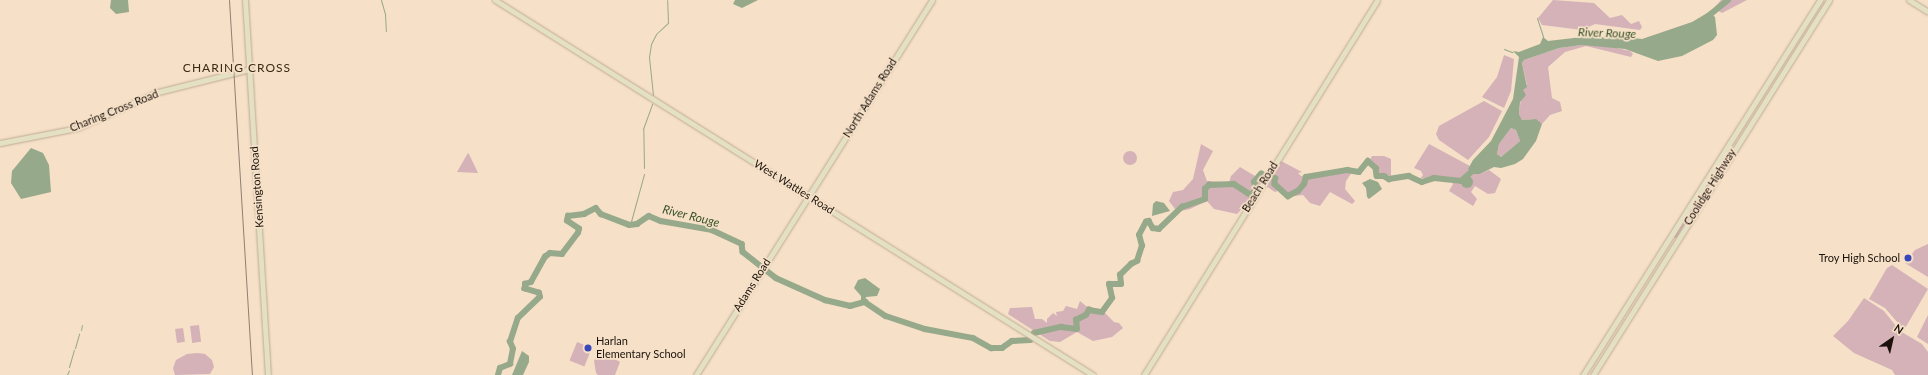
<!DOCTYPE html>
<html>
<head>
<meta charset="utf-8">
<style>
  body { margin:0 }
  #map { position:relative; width:1928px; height:375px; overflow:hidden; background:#f6e0c8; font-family:Lato,sans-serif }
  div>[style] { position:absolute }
  .green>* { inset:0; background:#d4b2b8; transform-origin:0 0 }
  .round { border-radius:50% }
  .water>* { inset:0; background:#96a98a }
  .stream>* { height:1px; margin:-0.5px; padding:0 0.5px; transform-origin:0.5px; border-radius:0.5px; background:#96a98a }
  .river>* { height:5.5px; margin:-2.75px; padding:0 2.75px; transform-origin:2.75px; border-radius:2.75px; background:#96a98a }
  .roads { filter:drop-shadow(0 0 1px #bfaa93) drop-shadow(0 0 1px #bfaa93) }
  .secondary>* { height:5px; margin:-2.5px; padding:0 2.5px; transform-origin:2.5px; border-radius:2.5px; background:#e4e0c4 }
  .rail>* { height:1px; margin:-0.5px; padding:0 0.5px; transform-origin:0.5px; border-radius:0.5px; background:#8f7f6f }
  .dots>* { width:11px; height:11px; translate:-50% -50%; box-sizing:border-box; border:2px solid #f6e0c8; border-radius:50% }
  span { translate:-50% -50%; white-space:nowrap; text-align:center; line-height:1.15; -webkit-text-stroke:3.5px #f6e0c8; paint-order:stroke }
  .street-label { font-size:11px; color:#1b130b }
  .poi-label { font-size:11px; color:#1b130b }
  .right { translate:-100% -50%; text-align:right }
  .left { translate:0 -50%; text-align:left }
  .water-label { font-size:12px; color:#395426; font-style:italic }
  .neighbourhood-label { font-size:12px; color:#392915; letter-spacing:1px }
  .north { position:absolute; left:1872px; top:319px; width:40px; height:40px; -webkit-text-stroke:3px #f6e0c8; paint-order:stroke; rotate:34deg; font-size:11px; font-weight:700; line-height:16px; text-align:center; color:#1b130b }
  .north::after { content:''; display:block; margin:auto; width:14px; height:18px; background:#1b130b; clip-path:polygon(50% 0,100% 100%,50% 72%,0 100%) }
</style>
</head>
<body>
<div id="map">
  <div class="green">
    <div style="clip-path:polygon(1553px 0,1594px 3px,1610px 18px,1622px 15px,1631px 24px,1639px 21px,1642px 27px,1640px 30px,1595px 24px,1582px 30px,1542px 25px,1538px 18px)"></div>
    <div style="clip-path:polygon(1721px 0,1747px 0,1722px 13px,1714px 8px)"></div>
    <div style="clip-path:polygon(1582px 45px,1603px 45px,1630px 51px,1633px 54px,1631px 57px,1586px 46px,1565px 52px,1548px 67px,1552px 98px,1560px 102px,1562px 111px,1550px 115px,1542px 124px,1534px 119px,1522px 120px,1519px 114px,1522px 90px,1527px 85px,1522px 63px,1524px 60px,1559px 48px)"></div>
    <div style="clip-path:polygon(1504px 55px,1514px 59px,1511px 91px,1504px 108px,1482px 97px,1497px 77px)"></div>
    <div style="clip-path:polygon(1484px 101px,1502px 111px,1489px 137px,1468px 160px,1439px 140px,1436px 134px,1439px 126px)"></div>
    <div style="clip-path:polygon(1511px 128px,1516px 130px,1520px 141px,1501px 157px,1497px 154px,1499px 144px)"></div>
    <div style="clip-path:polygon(1201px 144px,1213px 151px,1203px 170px,1207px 181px,1226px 182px,1228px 186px,1231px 176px,1240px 167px,1255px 176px,1259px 172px,1266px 173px,1254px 196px,1237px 214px,1214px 209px,1207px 201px,1190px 209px,1181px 211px,1175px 216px,1175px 209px,1169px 201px,1173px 192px,1183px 190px,1193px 179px)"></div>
    <div style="clip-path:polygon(1429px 144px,1470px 166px,1469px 169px,1480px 174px,1489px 170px,1501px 179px,1495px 193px,1488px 194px,1475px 186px,1471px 192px,1477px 199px,1473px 206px,1449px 191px,1453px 184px,1450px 180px,1433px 176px,1420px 179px,1423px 175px,1421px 171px,1414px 168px)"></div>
    <div class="round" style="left:1123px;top:151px;width:14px;height:14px"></div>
    <div style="clip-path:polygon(468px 153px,469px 154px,478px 173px,457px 172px)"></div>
    <div style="clip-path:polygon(1372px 156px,1384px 156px,1391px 159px,1391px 176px,1379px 173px,1378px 169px,1370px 160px)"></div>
    <div style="clip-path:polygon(1281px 161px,1302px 172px,1298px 173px,1301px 176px,1349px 168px,1354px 169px,1346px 181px,1345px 189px,1355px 201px,1352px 204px,1330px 192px,1320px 206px,1310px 203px,1303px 195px,1286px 197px,1280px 190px,1275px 192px,1266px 186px)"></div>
    <div style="left:1718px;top:169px;width:81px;height:3px;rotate:121deg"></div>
    <div style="clip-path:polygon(1928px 244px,1928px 277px,1905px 263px,1915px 250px)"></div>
    <div style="clip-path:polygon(1892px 265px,1928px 289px,1904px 330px,1885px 308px,1869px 299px,1887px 268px)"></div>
    <div style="clip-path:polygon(1864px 298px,1884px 311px,1900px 331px,1922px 344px,1928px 352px,1928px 375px,1895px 375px,1892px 370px,1854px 353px,1833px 336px,1848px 321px)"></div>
    <div style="clip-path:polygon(1080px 301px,1086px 306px,1102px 310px,1114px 322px,1119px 323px,1123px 328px,1112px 337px,1093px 341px,1077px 332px,1060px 342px,1050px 341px,1008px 314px,1010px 308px,1032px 307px,1035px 319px,1042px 319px,1047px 323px,1047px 319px,1053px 313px,1057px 316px,1056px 312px,1063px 311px,1066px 306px,1077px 309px)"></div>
    <div style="clip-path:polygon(1928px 315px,1928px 344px,1917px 337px)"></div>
    <div style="left:199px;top:325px;width:17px;height:9px;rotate:83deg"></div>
    <div style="left:183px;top:328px;width:14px;height:8px;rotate:82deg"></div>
    <div style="left:577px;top:342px;width:16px;height:20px;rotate:22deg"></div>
    <div style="clip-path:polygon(599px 350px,620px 362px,615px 375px,598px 375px,596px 373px,594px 361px)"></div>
    <div style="clip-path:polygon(197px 353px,205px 354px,212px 360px,214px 367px,210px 374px,175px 375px,173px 368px,176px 360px,187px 354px)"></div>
  </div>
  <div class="water">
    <div style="clip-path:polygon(111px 0,128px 0,129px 12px,116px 14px,110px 8px)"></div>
    <div style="clip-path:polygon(735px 0,758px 0,742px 8px,733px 4px)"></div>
    <div style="clip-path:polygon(evenodd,1709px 12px,1715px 17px,1717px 35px,1713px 40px,1682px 56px,1658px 61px,1625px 49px,1582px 45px,1559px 48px,1524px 60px,1522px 63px,1527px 87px,1523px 90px,1526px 95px,1520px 102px,1519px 114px,1522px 120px,1536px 119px,1542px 124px,1536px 141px,1523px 159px,1515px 164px,1501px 168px,1494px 167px,1480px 174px,1474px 174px,1468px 169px,1473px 160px,1491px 141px,1513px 99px,1519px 57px,1513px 51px,1519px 52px,1540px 44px,1543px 37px,1548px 41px,1591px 36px,1608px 38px,1613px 34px,1621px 34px,1626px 37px,1642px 39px,1692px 22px,1709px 12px,1511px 128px,1516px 130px,1520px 141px,1501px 157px,1497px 154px,1499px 144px,1511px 128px)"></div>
    <div style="clip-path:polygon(31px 148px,43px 153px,49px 165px,51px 192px,21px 199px,11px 183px,12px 171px)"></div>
    <div class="round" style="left:1461px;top:176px;width:12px;height:12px"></div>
    <div style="clip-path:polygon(1370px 179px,1378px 182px,1382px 189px,1369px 199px,1367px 197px,1366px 188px,1362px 183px)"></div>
    <div style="clip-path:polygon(1156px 201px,1164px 203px,1170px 211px,1152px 216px,1153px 204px)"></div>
    <div style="clip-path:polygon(865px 278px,880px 289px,877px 296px,866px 297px,865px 302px,861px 301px,861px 296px,854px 288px,858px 280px)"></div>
    <div style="clip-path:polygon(522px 351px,529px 356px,529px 362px,523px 375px,512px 375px)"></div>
  </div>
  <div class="stream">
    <div style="left:381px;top:0;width:15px;rotate:74deg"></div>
    <div style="left:385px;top:14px;width:17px;rotate:87deg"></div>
    <div style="left:1537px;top:18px;width:20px;rotate:72deg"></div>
    <div style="left:1504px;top:49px;width:9px;rotate:21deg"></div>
    <div style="left:653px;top:95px;width:38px;rotate:-96deg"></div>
    <div style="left:649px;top:57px;width:13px;rotate:-81deg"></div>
    <div style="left:651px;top:44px;width:11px;rotate:-63deg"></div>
    <div style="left:656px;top:34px;width:16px;rotate:-43deg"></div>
    <div style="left:668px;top:23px;width:23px;rotate:-92deg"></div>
    <div style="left:644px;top:168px;width:39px;rotate:-91deg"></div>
    <div style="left:643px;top:129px;width:27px;rotate:-70deg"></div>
    <div style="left:630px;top:225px;width:53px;rotate:-74.6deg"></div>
    <div style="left:81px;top:330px;width:5px;rotate:-79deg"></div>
    <div style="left:75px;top:348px;width:15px;rotate:-74deg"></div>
    <div style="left:69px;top:367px;width:18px;rotate:-74deg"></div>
    <div style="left:67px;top:375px;width:5px;rotate:-68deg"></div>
  </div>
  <div class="river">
    <div style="left:1706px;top:18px;width:28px;rotate:-39deg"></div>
    <div style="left:1034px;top:333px;width:28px;rotate:-13deg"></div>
    <div style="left:1061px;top:327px;width:16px;rotate:7deg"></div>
    <div style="left:1077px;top:329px;width:9px;rotate:-96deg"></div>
    <div style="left:1076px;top:320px;width:11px;rotate:-27deg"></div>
    <div style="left:1086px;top:315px;width:6px;rotate:-59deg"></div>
    <div style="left:1089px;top:310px;width:13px;rotate:9deg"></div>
    <div style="left:1102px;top:312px;width:17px;rotate:-54deg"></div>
    <div style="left:1112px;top:298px;width:14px;rotate:-102deg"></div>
    <div style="left:1109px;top:284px;width:12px"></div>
    <div style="left:1121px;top:284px;width:9px;rotate:-96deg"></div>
    <div style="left:1120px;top:275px;width:16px;rotate:-45deg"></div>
    <div style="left:1131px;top:264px;width:7px;rotate:-27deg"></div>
    <div style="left:1137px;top:261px;width:16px;rotate:-72deg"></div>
    <div style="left:1142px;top:246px;width:11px;rotate:-105deg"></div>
    <div style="left:1139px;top:235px;width:15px;rotate:-62deg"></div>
    <div style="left:1146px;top:222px;width:3px;rotate:-18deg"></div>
    <div style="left:1149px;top:221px;width:8px;rotate:60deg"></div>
    <div style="left:1153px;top:228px;width:6px;rotate:9deg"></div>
    <div style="left:1159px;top:229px;width:32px;rotate:-44deg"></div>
    <div style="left:1182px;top:207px;width:24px;rotate:-19deg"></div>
    <div style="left:1205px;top:199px;width:10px;rotate:-90deg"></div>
    <div style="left:1205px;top:189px;width:6px;rotate:-45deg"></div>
    <div style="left:1209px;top:185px;width:25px;rotate:-2deg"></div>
    <div style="left:1234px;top:184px;width:20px;rotate:33deg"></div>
    <div style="left:1251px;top:195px;width:8px;rotate:-50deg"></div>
    <div style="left:1256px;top:189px;width:7px;rotate:-106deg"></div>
    <div style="left:1254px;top:182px;width:11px;rotate:-49deg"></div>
    <div style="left:1261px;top:174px;width:15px;rotate:16deg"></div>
    <div style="left:1275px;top:178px;width:6px;rotate:90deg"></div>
    <div style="left:1275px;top:184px;width:18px;rotate:43deg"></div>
    <div style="left:1288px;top:196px;width:11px;rotate:-27deg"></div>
    <div style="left:1298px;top:191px;width:9px;rotate:-49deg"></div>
    <div style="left:1304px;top:184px;width:7px;rotate:-74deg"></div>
    <div style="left:1306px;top:177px;width:42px;rotate:-9.7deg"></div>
    <div style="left:1347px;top:170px;width:12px;rotate:9deg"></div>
    <div style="left:1359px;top:172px;width:14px;rotate:-51deg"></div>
    <div style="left:1368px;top:161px;width:11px;rotate:41deg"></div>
    <div style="left:1376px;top:168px;width:8px;rotate:83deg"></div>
    <div style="left:1377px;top:176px;width:7px"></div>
    <div style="left:1384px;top:176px;width:6px;rotate:31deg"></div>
    <div style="left:1389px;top:179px;width:20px;rotate:-9deg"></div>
    <div style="left:1409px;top:176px;width:14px;rotate:25deg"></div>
    <div style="left:1422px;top:182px;width:13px;rotate:-18deg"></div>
    <div style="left:1434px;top:178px;width:27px;rotate:6deg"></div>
    <div style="left:1461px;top:181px;width:20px;rotate:-41deg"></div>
    <div style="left:498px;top:375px;width:7px;rotate:-74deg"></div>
    <div style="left:500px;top:368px;width:11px;rotate:-22deg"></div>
    <div style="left:510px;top:364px;width:15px;rotate:-79deg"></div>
    <div style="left:513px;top:349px;width:8px;rotate:-113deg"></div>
    <div style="left:510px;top:342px;width:25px;rotate:-72deg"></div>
    <div style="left:518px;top:318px;width:30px;rotate:-44deg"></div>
    <div style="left:540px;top:297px;width:4px;rotate:-104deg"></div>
    <div style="left:539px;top:293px;width:15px;rotate:-164deg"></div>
    <div style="left:525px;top:289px;width:5px;rotate:-90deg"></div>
    <div style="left:525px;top:284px;width:6px;rotate:-18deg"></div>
    <div style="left:531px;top:282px;width:29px;rotate:-61deg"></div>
    <div style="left:545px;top:257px;width:6px;rotate:-39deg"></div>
    <div style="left:550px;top:253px;width:12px;rotate:5deg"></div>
    <div style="left:562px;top:254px;width:26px;rotate:-53deg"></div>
    <div style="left:578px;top:233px;width:4px;rotate:-76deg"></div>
    <div style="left:579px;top:229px;width:14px;rotate:-146deg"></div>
    <div style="left:567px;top:221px;width:5px;rotate:-79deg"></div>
    <div style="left:568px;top:216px;width:16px;rotate:-7deg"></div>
    <div style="left:584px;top:214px;width:13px;rotate:-27deg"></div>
    <div style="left:596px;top:208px;width:8px;rotate:50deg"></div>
    <div style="left:601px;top:214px;width:30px;rotate:21deg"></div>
    <div style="left:629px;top:225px;width:8px;rotate:-7deg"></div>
    <div style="left:637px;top:224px;width:14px;rotate:-34deg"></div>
    <div style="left:649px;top:216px;width:13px;rotate:23deg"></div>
    <div style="left:661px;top:221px;width:52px;rotate:10deg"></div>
    <div style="left:712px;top:230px;width:33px;rotate:25deg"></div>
    <div style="left:742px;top:244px;width:8px;rotate:83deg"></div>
    <div style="left:743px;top:252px;width:42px;rotate:38.2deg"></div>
    <div style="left:776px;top:278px;width:54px;rotate:24.2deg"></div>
    <div style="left:825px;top:300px;width:26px;rotate:13deg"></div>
    <div style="left:850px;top:306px;width:16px;rotate:-15deg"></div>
    <div style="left:865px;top:302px;width:25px;rotate:34deg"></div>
    <div style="left:886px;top:316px;width:41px;rotate:18.4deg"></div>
    <div style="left:925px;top:329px;width:49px;rotate:10.6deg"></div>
    <div style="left:973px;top:338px;width:21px;rotate:29deg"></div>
    <div style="left:991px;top:348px;width:11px"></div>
    <div style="left:1002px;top:348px;width:12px;rotate:-35deg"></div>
    <div style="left:1012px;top:341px;width:18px;rotate:-3deg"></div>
  </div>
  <div class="roads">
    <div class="secondary">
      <div style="left:245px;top:0;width:376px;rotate:86.5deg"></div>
      <div style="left:495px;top:0;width:706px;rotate:32.09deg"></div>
      <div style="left:1909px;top:0;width:22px;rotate:32deg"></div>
      <div style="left:0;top:143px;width:78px;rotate:-11deg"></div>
      <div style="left:77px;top:128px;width:89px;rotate:-24deg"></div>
      <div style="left:158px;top:92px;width:95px;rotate:-14deg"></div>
      <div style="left:696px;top:375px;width:443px;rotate:-57.8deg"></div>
      <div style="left:1144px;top:375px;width:441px;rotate:-58.1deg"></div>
      <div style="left:1583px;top:375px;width:444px;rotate:-57.7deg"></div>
      <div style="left:1593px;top:375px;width:443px;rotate:-57.8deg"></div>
    </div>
  </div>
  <div class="rail">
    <div style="left:229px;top:0;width:376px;rotate:86.5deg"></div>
  </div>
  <div class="dots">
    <div style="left:1908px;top:258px;background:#3847ba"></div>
    <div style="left:588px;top:348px;background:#3847ba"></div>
  </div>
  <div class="street-label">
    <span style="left:870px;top:98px;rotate:-58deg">North Adams Road</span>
    <span style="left:114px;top:111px;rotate:-22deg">Charing Cross Road</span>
    <span style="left:257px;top:187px;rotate:-94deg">Kensington Road</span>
    <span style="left:794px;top:187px;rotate:32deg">West Wattles Road</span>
    <span style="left:1260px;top:187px;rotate:-58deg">Beach Road</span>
    <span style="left:1710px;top:187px;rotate:-58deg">Coolidge Highway</span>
    <span style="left:752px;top:285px;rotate:-58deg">Adams Road</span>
  </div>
  <div class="poi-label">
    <span class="right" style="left:1900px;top:258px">Troy High School</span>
    <span class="left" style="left:596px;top:348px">Harlan<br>Elementary School</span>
  </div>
  <div class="water-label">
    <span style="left:1607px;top:33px;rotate:2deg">River Rouge</span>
    <span style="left:691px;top:216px;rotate:14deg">River Rouge</span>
  </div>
  <div class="neighbourhood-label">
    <span style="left:237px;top:68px">CHARING CROSS</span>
  </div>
  <div class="north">N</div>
</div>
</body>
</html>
